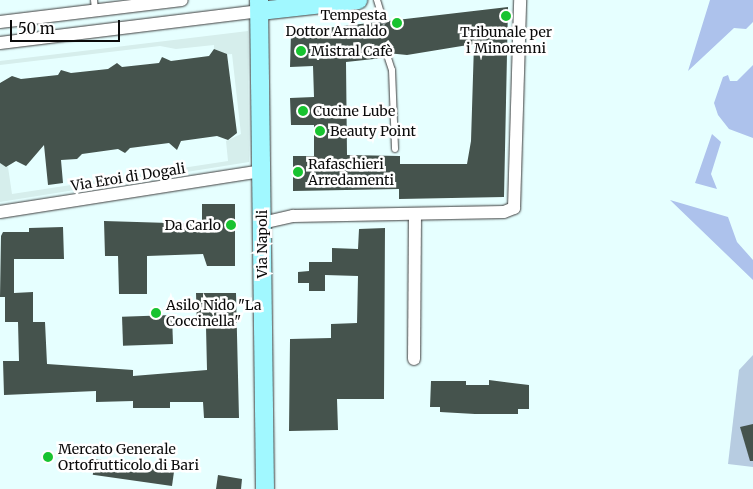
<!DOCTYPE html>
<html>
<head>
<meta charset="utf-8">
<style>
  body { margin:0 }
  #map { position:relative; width:753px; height:489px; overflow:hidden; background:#e6ffff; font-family:Merriweather,serif }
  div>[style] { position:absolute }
  .green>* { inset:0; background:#adc2ec }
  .cemetery>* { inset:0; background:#b7cce1 }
  .plaza>* { inset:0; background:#d6eeec }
  .building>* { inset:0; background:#45534d; transform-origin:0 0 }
  .roads { filter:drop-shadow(0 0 1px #3d3d3d) drop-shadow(0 0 1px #3d3d3d) }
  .lane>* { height:6px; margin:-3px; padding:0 3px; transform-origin:3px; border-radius:3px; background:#fff }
  .street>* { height:12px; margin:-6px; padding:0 6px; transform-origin:6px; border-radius:6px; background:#fff }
  .secondary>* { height:18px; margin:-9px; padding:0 9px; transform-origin:9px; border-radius:9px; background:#a1f8ff }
  .dots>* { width:14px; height:14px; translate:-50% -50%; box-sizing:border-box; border:2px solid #fff; border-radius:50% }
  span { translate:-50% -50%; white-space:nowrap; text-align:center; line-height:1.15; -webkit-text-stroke:5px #fff; paint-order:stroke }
  .poi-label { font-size:14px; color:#0a0a0a }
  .right { translate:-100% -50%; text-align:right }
  .left { translate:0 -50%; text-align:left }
  .street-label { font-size:14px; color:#0a0a0a }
  .scale { position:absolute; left:10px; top:20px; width:110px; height:22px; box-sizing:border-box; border:2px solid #0a0a0a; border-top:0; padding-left:6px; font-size:15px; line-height:18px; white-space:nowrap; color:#0a0a0a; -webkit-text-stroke:4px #fff; paint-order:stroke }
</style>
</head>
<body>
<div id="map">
  <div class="green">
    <div style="clip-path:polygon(710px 0,753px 0,753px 22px,746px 29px,734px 28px,688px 71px)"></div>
    <div style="clip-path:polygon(753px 65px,753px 138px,729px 129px,718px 115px,714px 103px,723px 77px,728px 75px,730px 81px,737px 81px)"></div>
    <div style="clip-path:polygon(712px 134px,721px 142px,711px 174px,717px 189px,695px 183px)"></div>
    <div style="clip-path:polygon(670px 200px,728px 217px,737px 242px,753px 260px,753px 280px)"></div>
  </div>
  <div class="cemetery">
    <div style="clip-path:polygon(753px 355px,753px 467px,728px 464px,739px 370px)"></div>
  </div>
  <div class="plaza">
    <div style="clip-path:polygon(248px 31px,249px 162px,0 202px,0 163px,8px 167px,12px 194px,228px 161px,226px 141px,241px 134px,232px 54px,220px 55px,214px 51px,214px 45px,176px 49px,160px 46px,0 65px,0 61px)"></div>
  </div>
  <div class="building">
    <div style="clip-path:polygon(evenodd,508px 7px,504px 197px,399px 199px,399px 189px,293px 191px,293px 156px,314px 156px,314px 125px,291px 125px,290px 98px,314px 97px,313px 66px,290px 67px,291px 32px,378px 22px,384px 25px,388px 21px,508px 7px,474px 44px,471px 141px,467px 164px,400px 164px,400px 156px,347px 155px,346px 62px,383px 58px,387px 53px,407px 55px,474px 44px)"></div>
    <div style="clip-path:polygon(214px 49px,227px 54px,237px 133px,228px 140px,217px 136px,181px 141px,177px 150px,169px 143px,130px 148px,125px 153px,118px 149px,82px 154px,77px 159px,61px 160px,63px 183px,48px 185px,44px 145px,26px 166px,16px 161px,6px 167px,0 163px,0 83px,12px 76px,21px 79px,58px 75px,61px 70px,71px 73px,108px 69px,117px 63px,122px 67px,159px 63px,162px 57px,171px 61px,209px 56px)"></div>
    <div style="clip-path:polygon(202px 204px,235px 204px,235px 266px,207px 266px,203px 254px,147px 256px,147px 294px,119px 294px,118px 256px,105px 256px,104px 221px,202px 224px)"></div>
    <div style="clip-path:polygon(63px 227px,64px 259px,14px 259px,14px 293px,33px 292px,33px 322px,45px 322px,47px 364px,133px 370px,133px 376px,207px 370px,206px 327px,197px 327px,196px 293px,236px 293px,239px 418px,204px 418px,203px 402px,170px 402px,170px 408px,133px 408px,133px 401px,96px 402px,96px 391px,4px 395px,3px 361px,19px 361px,18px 322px,5px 322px,5px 297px,0 297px,1px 236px,3px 232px,29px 232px,29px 228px)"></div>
    <div style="clip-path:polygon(385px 228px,384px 399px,337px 399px,338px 430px,289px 431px,290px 339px,331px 338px,331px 324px,357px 323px,358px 276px,325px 275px,325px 291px,309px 291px,309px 283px,298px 283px,298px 272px,309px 271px,309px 262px,332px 262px,332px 248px,358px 249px,359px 229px)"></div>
    <div style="left:172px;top:315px;width:29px;height:50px;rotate:88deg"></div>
    <div style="clip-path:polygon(489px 380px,529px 385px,529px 409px,518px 409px,518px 414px,475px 414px,440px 412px,440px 407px,430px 407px,431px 381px,466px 381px,466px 385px,489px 385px)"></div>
    <div style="clip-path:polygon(753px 424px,753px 461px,750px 461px,740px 427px)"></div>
    <div style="left:95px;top:459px;width:80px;height:16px;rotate:8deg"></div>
    <div style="clip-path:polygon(218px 475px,242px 479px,241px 489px,216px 489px)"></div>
  </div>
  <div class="roads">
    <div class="lane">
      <div style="left:94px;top:0;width:10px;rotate:84deg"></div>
      <div style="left:377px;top:0;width:21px;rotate:73deg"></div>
      <div style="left:388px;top:58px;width:13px;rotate:72deg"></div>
      <div style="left:392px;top:70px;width:79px;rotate:87.8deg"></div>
    </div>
    <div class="street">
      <div style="left:0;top:22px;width:183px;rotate:-6.9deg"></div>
      <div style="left:0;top:43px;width:262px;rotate:-7deg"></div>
      <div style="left:0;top:212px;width:264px;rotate:-8.9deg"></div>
      <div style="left:262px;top:223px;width:32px;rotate:-13deg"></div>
      <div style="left:293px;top:216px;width:211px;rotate:-1.1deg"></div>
      <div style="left:504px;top:212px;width:11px;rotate:-22deg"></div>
      <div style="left:514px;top:208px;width:208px;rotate:-88.3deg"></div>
      <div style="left:414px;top:359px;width:145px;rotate:-89.6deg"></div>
    </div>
    <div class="secondary">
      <div style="left:259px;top:0;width:489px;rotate:89.3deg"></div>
      <div style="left:260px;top:11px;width:99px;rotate:-6.4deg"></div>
    </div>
  </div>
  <div class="dots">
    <div style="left:506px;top:16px;background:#18c330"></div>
    <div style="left:397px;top:23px;background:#18c330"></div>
    <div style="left:301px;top:51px;background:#18c330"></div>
    <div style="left:303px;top:111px;background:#18c330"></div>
    <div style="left:320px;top:131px;background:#18c330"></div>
    <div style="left:298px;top:172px;background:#18c330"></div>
    <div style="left:231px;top:225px;background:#18c330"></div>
    <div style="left:156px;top:313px;background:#18c330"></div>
    <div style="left:48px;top:457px;background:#18c330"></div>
  </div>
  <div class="poi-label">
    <span class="right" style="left:387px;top:23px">Tempesta<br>Dottor Arnaldo</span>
    <span style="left:506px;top:40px">Tribunale per<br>i Minorenni</span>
    <span class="left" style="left:311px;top:51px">Mistral Cafè</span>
    <span class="left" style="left:313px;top:111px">Cucine Lube</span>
    <span class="left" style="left:330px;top:131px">Beauty Point</span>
    <span class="left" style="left:308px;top:172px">Rafaschieri<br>Arredamenti</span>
    <span class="right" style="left:221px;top:225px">Da Carlo</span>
    <span class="left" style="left:166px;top:313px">Asilo Nido "La<br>Coccinella"</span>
    <span class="left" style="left:58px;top:457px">Mercato Generale<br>Ortofrutticolo di Bari</span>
  </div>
  <div class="street-label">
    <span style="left:128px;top:177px;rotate:-9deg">Via Eroi di Dogali</span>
    <span style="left:262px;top:244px;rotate:-90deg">Via Napoli</span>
  </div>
  <div class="scale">50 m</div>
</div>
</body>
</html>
